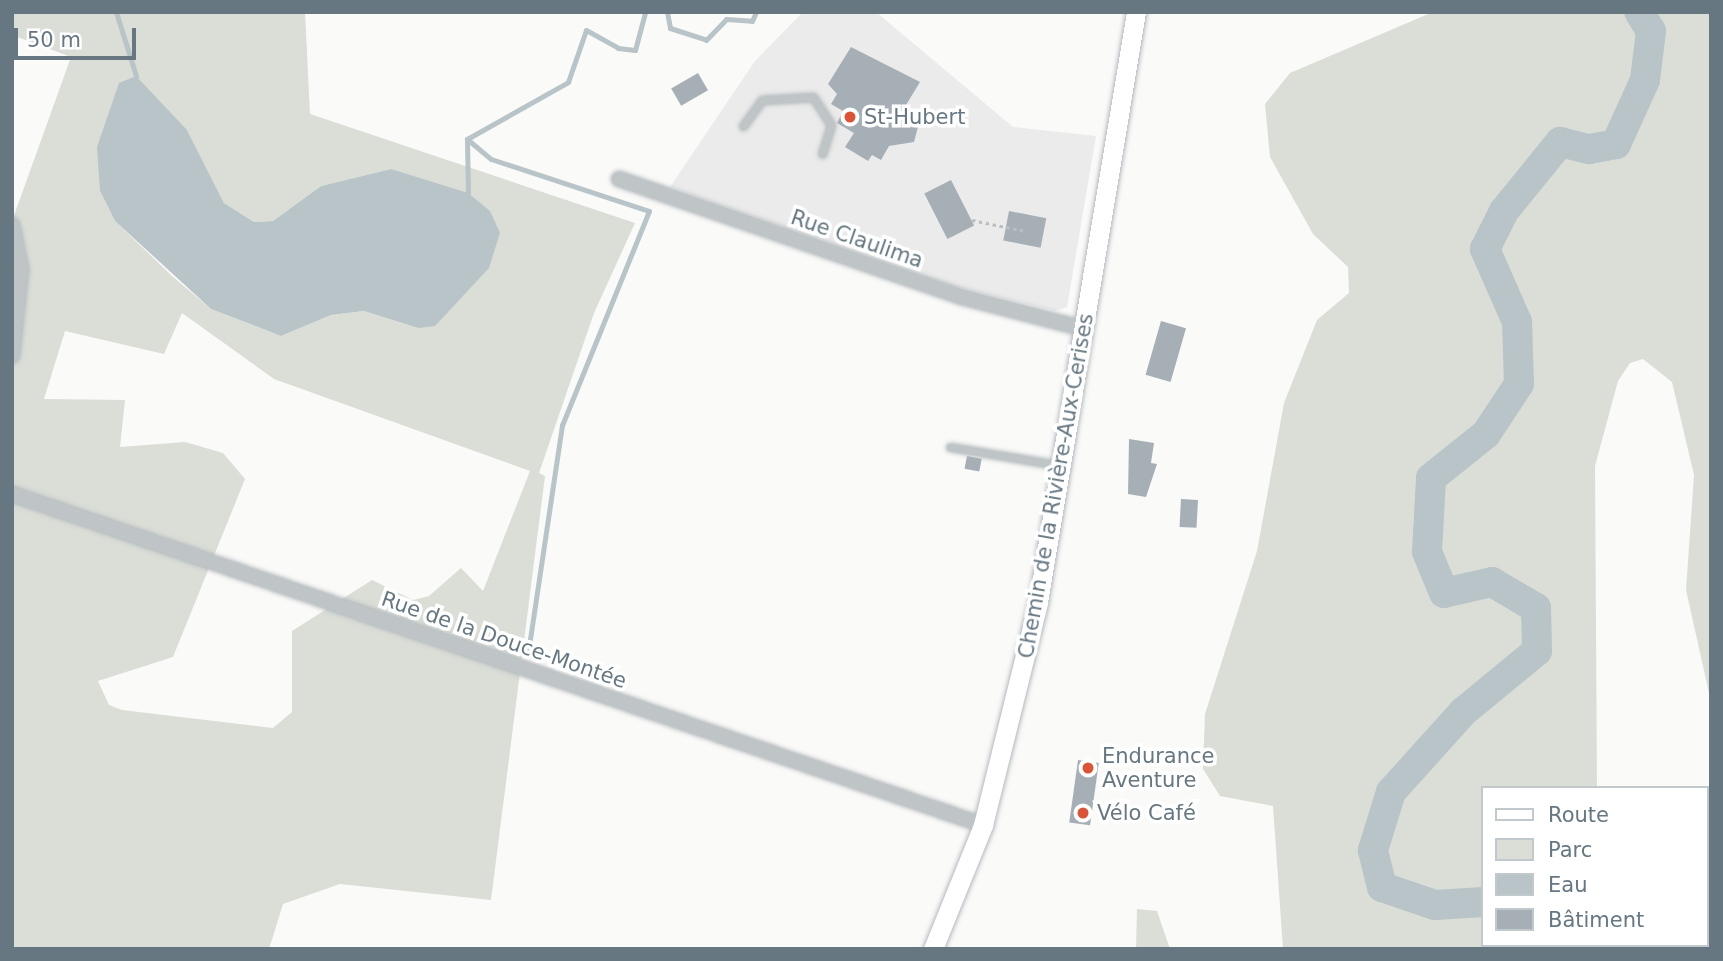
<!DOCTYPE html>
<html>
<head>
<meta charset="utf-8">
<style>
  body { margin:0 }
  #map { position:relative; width:1723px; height:961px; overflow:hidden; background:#fafaf8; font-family:"DejaVu Sans",sans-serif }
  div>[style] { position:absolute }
  .built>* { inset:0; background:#ebebeb }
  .green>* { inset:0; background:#daded7 }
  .water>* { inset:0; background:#b8c4c8 }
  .stream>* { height:5px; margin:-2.5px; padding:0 2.5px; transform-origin:2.5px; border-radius:2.5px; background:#b8c4c8 }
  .river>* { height:30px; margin:-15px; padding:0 15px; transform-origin:15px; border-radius:15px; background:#b8c4c8 }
  .building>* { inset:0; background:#a6afb5; transform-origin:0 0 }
  .path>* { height:2.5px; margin-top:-1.25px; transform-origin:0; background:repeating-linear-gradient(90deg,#babec0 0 3.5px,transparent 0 7px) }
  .roads { filter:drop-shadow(0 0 2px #b4babe) drop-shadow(0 0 2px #b4babe) }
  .lane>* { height:7px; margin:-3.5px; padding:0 3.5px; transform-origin:3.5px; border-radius:3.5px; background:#bfc4c7 }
  .street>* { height:14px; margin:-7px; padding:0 7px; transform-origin:7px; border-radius:7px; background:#bfc4c7 }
  .secondary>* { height:19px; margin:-9.5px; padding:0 9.5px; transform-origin:9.5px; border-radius:9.5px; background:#fff }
  .dots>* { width:19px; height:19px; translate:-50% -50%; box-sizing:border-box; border:4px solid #fff; border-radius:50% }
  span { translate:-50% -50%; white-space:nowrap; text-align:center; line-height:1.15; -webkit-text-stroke:7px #fff; paint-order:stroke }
  .poi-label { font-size:21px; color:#667781 }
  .left { translate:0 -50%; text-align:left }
  .street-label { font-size:21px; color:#667781 }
  .frame { position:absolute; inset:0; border:14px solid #667781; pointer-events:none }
  .legend { position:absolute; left:1481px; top:786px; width:228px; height:161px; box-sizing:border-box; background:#fff; border:2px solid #c2c9cd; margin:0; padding:9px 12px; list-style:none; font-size:21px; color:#667781 }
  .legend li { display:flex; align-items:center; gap:14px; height:35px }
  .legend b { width:35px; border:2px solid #c2c9cd }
  .scale { position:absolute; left:14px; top:28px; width:122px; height:32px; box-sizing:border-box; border:4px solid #667781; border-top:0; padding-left:9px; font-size:21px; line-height:24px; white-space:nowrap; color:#667781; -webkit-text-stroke:5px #fff; paint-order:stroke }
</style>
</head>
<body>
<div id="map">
  <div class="built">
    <div style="clip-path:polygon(803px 12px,876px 12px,1013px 127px,1096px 136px,1067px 307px,1055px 311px,954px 286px,670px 187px,755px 61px)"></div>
  </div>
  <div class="green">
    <div style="clip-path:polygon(evenodd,12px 12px,305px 12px,310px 114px,635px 223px,594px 313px,539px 473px,545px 476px,491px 900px,340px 884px,283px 904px,269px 949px,12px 949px,12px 221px,71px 57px,12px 35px,12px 12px,187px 130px,224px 203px,254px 222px,273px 221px,321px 186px,391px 169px,418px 328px,364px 311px,331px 315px,281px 336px,211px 309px,172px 276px,115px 221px,100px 191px,187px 130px,12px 12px,182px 313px,274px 379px,530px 471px,483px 591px,461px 568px,429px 596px,413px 600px,372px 580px,292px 631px,292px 712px,273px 728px,122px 710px,109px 705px,98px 681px,173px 657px,245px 479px,223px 453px,185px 442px,120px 447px,125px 400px,44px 399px,65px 331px,164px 354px,182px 313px)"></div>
    <div style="clip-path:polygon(1433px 12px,1711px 12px,1711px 702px,1686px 590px,1694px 475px,1672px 382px,1643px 359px,1630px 363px,1618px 381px,1595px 466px,1597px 788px,1483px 788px,1483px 945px,1707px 945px,1707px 933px,1711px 949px,1283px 949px,1273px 806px,1220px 796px,1203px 769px,1205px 714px,1257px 551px,1284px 403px,1317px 320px,1349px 293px,1348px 267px,1313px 234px,1270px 157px,1265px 104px,1290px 73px)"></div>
    <div style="clip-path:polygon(1137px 909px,1157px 911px,1170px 949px,1136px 949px)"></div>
  </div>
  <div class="water">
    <div style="clip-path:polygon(136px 76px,187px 130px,224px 203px,254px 222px,273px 221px,321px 186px,391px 169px,468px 193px,490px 211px,500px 233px,489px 268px,435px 326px,418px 328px,364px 311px,331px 315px,281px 336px,211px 309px,115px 221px,100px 191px,97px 147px,119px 83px)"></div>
  </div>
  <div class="stream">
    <div style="left:116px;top:12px;width:67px;rotate:72.6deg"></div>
    <div style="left:667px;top:12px;width:16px;rotate:79deg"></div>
    <div style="left:670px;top:28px;width:38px;rotate:18deg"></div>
    <div style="left:706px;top:40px;width:29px;rotate:-46deg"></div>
    <div style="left:726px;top:19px;width:26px;rotate:4deg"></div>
    <div style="left:752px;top:21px;width:10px;rotate:-66deg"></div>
    <div style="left:467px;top:139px;width:31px;rotate:40deg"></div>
    <div style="left:491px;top:159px;width:166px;rotate:18.2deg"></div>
    <div style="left:649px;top:211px;width:231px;rotate:112.1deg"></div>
    <div style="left:562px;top:425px;width:230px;rotate:98.5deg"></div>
    <div style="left:468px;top:193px;width:54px;rotate:-91.1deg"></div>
    <div style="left:467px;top:139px;width:116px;rotate:-29.4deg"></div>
    <div style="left:568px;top:82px;width:55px;rotate:-70.9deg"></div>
    <div style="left:586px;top:30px;width:37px;rotate:29deg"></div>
    <div style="left:618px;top:48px;width:17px;rotate:7deg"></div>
    <div style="left:635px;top:50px;width:39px;rotate:-75deg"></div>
  </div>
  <div class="river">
    <div style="left:1483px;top:902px;width:48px;rotate:176.4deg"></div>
    <div style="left:1435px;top:905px;width:56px;rotate:-161.2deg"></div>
    <div style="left:1382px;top:887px;width:38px;rotate:-104deg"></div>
    <div style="left:1373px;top:850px;width:61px;rotate:-72.8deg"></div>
    <div style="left:1391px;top:792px;width:108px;rotate:-48deg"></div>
    <div style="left:1463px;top:712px;width:96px;rotate:-39.5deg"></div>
    <div style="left:1537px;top:651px;width:43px;rotate:-91.3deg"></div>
    <div style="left:1536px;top:608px;width:51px;rotate:-149.4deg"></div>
    <div style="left:1492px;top:582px;width:49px;rotate:167.1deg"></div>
    <div style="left:1444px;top:593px;width:44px;rotate:-112.5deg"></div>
    <div style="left:1427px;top:552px;width:74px;rotate:-86.9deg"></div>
    <div style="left:1431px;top:478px;width:70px;rotate:-38.7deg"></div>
    <div style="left:1486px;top:434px;width:60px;rotate:-56.6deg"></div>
    <div style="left:1519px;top:384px;width:62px;rotate:-91.8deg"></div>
    <div style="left:1517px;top:322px;width:80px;rotate:-113.7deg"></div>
    <div style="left:1485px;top:249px;width:42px;rotate:-63.4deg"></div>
    <div style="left:1504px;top:211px;width:89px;rotate:-50.9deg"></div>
    <div style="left:1560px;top:142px;width:30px;rotate:14deg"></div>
    <div style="left:1589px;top:149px;width:27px;rotate:-10deg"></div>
    <div style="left:1616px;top:144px;width:70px;rotate:-65.6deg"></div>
    <div style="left:1645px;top:80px;width:49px;rotate:-83deg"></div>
    <div style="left:1651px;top:31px;width:22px;rotate:-122deg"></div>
    <div style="left:1586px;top:949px;width:4px;rotate:-63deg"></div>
  </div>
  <div class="building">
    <div style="clip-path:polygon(851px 47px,920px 82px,906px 105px,919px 123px,914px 142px,889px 146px,881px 160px,872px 155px,868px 161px,845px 147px,854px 133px,837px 123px,843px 111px,831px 104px,837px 94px,828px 84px)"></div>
    <div style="left:698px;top:73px;width:20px;height:31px;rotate:60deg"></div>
    <div style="left:951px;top:180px;width:51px;height:30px;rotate:63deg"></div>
    <div style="left:1009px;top:211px;width:38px;height:30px;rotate:11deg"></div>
    <div style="left:1161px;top:321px;width:26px;height:56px;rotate:16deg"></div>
    <div style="clip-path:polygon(1129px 439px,1154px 443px,1151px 463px,1157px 464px,1146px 497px,1128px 494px)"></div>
    <div style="left:967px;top:456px;width:15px;height:13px;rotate:11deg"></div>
    <div style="left:1181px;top:499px;width:17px;height:28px;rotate:3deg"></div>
    <div style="left:1078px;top:760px;width:21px;height:63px;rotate:8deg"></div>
  </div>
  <div class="path">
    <div style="left:972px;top:220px;width:54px;rotate:11.7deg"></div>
  </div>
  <div class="roads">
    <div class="lane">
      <div style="left:743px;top:126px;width:32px;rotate:-54deg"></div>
      <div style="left:762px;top:100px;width:51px;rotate:-3.4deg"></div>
      <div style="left:813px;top:97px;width:33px;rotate:57deg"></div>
      <div style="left:831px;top:125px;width:30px;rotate:107deg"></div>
      <div style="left:950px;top:447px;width:109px;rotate:9.5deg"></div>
    </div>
    <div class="street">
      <div style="left:619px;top:179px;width:363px;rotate:19deg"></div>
      <div style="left:962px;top:297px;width:127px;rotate:14.6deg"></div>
      <div style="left:12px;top:225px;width:45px;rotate:78.4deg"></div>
      <div style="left:21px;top:269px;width:87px;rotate:95.9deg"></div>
      <div style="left:12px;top:494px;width:1026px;rotate:18.82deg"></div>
    </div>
    <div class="secondary">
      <div style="left:933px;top:949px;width:134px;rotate:-68deg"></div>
      <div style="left:983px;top:825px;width:230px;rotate:-76.1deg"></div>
      <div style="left:1038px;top:602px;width:598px;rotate:-80.57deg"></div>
    </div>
  </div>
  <div class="dots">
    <div style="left:850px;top:117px;background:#da5537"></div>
    <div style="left:1088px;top:768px;background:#da5537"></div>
    <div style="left:1083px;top:813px;background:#da5537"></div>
  </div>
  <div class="poi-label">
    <span class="left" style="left:864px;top:117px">St-Hubert</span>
    <span class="left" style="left:1102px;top:768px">Endurance<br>Aventure</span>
    <span class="left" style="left:1097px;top:813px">Vélo Café</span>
  </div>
  <div class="street-label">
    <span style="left:857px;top:239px;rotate:19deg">Rue Claulima</span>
    <span style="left:1056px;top:486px;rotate:-80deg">Chemin de la Rivière-Aux-Cerises</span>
    <span style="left:504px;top:640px;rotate:19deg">Rue de la Douce-Montée</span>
  </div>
  <div class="frame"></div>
  <ul class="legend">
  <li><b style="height:9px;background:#fff"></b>Route</li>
  <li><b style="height:19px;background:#daded7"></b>Parc</li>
  <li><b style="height:19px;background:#b8c4c8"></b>Eau</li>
  <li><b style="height:19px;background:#a6afb5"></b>Bâtiment</li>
  </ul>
  <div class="scale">50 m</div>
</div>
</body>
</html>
